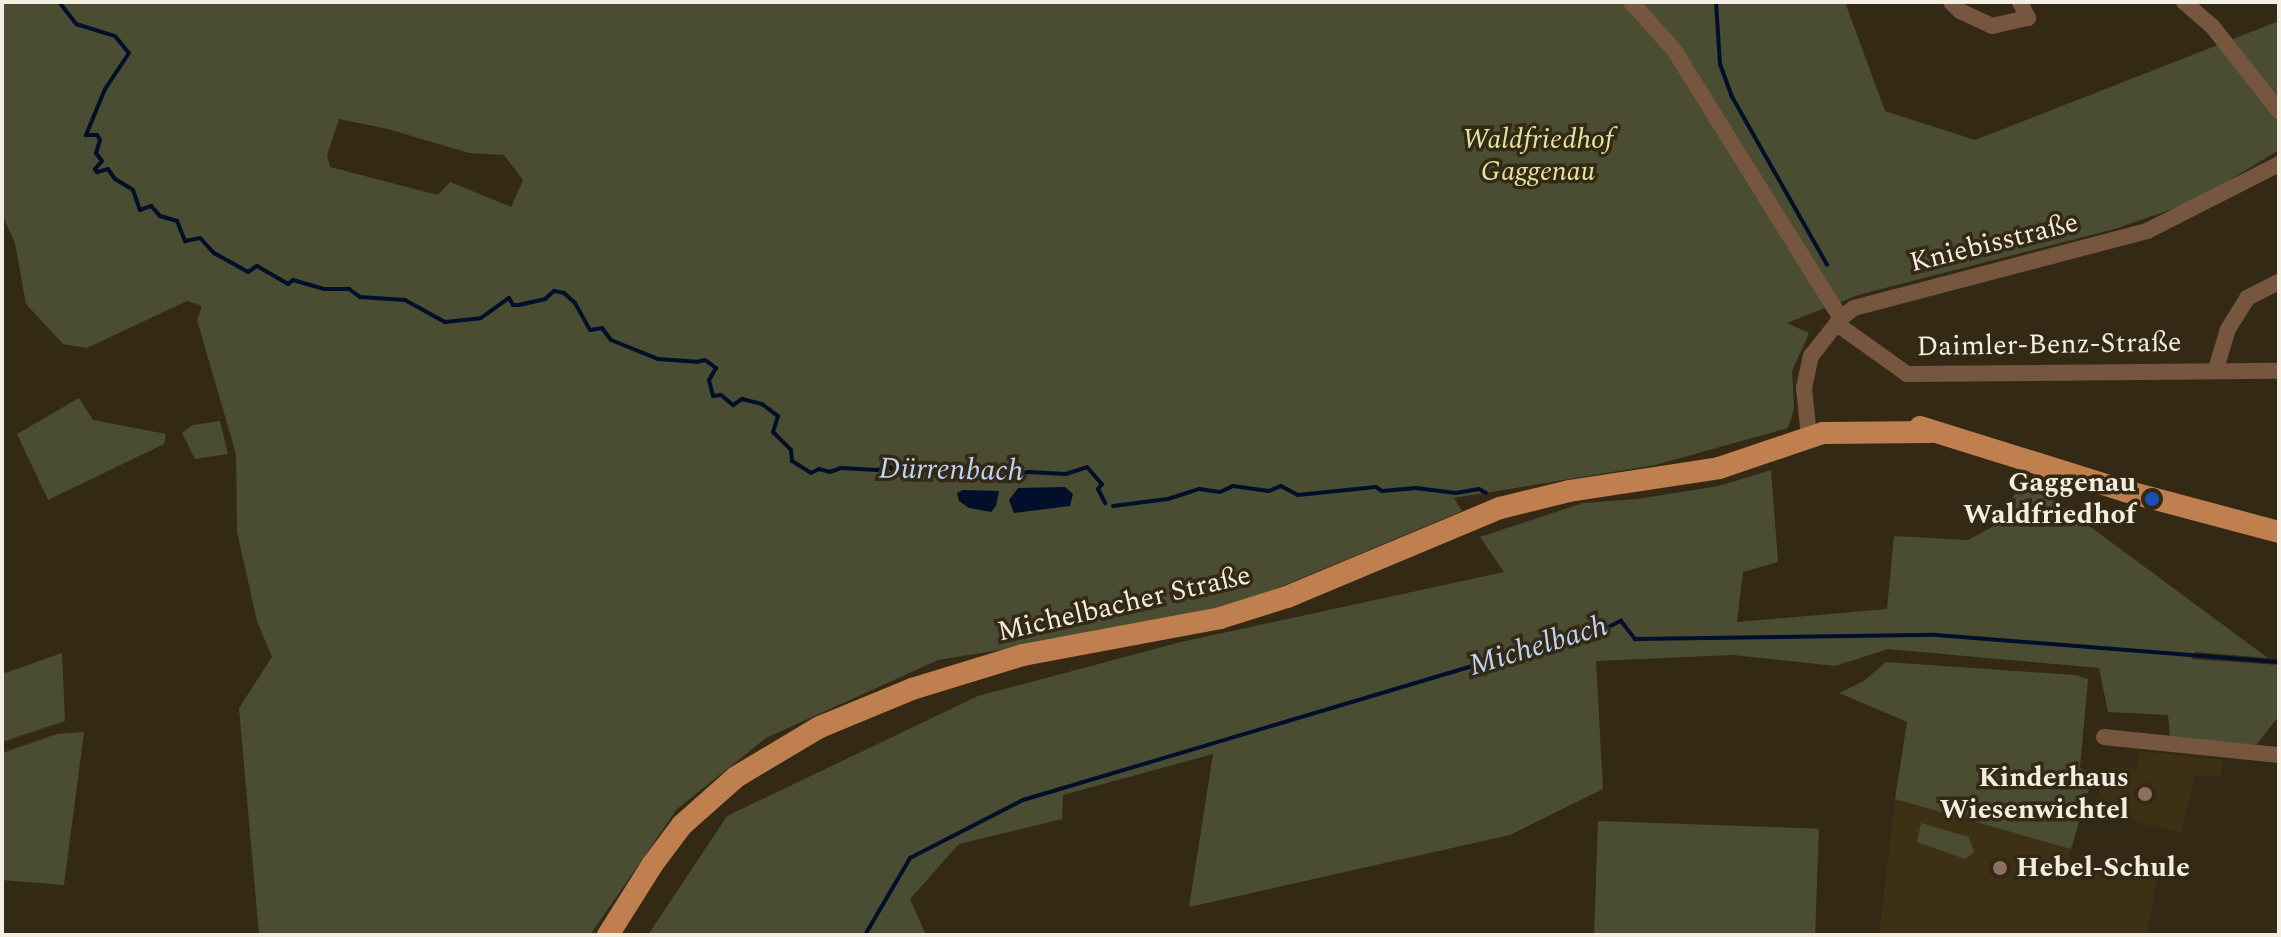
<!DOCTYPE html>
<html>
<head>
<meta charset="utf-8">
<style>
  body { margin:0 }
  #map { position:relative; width:2281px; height:937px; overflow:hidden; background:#332915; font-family:Spectral,serif }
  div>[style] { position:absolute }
  .built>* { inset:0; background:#3d3015 }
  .green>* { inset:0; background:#4b4d33; transform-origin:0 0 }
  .water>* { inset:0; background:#010f2b }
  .stream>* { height:4px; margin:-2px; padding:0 2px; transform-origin:2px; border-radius:2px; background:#010f2b }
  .minor>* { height:16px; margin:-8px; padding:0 8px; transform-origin:8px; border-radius:8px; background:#76563f }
  .major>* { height:22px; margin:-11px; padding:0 11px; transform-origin:11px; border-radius:11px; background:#c07f4e }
  .dots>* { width:22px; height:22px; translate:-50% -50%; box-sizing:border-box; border:4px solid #332915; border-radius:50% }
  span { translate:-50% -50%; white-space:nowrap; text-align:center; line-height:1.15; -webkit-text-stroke:7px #332915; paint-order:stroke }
  .park-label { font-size:28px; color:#e0e69f; font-style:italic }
  .street-label { font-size:28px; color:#f4ede1 }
  .poi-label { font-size:28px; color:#f4ede1; font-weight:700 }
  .right { translate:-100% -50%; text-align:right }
  .left { translate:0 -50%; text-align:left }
  .water-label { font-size:30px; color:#bdd3f7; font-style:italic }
  .frame { position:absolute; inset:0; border:4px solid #f4ede1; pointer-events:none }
</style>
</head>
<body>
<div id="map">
  <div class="built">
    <div style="clip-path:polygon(2139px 751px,2222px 760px,2221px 777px,2196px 775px,2181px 833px,2092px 811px,2108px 767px,2137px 769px)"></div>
    <div style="clip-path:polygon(1895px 799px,2071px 849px,2069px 859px,2157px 879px,2147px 935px,1879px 935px)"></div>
  </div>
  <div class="green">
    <div style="clip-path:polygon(evenodd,2px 2px,1845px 2px,1885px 111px,1975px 140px,2279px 21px,2279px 150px,2195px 201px,2118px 228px,1858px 295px,1787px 323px,1809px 333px,1792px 371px,1794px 409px,1788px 428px,1655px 465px,1454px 498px,1462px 511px,1256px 597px,1130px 629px,938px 660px,766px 738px,677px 809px,590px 935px,259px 935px,239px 708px,272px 657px,257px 621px,237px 532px,236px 454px,197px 320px,202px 306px,187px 301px,87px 348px,63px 344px,26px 304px,15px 243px,2px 215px,2px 2px,339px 119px,388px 129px,469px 153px,504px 155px,523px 180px,511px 207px,450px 182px,438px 195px,330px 167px,327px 155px,339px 119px)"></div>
    <div style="clip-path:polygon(79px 398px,93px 420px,166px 434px,164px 444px,48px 500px,17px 434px)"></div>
    <div style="clip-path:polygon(220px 421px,228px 454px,195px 459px,182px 433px,193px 425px)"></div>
    <div style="clip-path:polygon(1771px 470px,1778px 562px,1743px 572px,1737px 622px,1887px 609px,1894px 536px,1968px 540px,2001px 522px,2023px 477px,2268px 658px,2195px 652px,2192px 659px,2279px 665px,2279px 716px,2256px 745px,2170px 737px,2168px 715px,2108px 712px,2099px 668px,1888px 649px,1835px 666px,1733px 655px,1596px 661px,1603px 789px,1510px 835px,1189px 907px,1213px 754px,1063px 795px,1062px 819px,959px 844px,910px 899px,926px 935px,648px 935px,727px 816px,978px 696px,1181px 642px,1504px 572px,1480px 537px,1583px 503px,1637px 499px,1719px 486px)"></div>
    <div style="clip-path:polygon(62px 653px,65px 721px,2px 742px,2px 674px)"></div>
    <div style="clip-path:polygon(1886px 662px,2075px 675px,2088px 679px,2080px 768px,2093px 775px,2071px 849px,1895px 799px,1907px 722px,1839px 693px,1864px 681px)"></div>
    <div style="clip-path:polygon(84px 732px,64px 885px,2px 880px,2px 753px,57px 734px)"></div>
    <div style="left:1598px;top:821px;width:221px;height:115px;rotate:2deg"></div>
    <div style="clip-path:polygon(1921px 823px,1969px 837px,1974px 852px,1965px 859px,1917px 842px)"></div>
  </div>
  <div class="water">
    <div style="clip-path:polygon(1065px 487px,1073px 494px,1070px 506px,1014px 513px,1009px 500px,1018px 488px)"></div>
    <div style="clip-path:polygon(963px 490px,999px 491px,996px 506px,991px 512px,969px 508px,959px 501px,957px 493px)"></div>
  </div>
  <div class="stream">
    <div style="left:59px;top:2px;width:28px;rotate:52deg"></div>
    <div style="left:76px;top:24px;width:41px;rotate:17.1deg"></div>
    <div style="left:115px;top:36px;width:22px;rotate:51deg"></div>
    <div style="left:129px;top:53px;width:43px;rotate:123.7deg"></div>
    <div style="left:105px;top:89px;width:50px;rotate:112.4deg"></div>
    <div style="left:86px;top:135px;width:11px"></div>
    <div style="left:97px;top:135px;width:6px;rotate:59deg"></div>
    <div style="left:100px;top:140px;width:14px;rotate:107deg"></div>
    <div style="left:96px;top:153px;width:10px;rotate:53deg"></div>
    <div style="left:102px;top:161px;width:11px;rotate:131deg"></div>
    <div style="left:95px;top:169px;width:4px;rotate:56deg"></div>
    <div style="left:97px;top:172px;width:11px;rotate:-15deg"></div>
    <div style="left:108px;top:169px;width:12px;rotate:55deg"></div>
    <div style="left:115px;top:179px;width:21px;rotate:31deg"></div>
    <div style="left:133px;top:190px;width:21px;rotate:71deg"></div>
    <div style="left:140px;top:210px;width:12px;rotate:-20deg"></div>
    <div style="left:151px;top:206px;width:13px;rotate:48deg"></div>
    <div style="left:160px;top:216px;width:18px;rotate:16deg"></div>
    <div style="left:177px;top:221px;width:22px;rotate:68deg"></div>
    <div style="left:185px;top:241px;width:15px;rotate:-11deg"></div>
    <div style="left:200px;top:238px;width:21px;rotate:47deg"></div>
    <div style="left:214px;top:253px;width:39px;rotate:29deg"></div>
    <div style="left:248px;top:272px;width:11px;rotate:-34deg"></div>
    <div style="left:257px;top:266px;width:36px;rotate:30deg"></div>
    <div style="left:288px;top:284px;width:6px;rotate:-39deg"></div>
    <div style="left:293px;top:280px;width:32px;rotate:16deg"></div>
    <div style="left:324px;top:289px;width:25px"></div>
    <div style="left:349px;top:289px;width:14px;rotate:36deg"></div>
    <div style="left:360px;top:297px;width:45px;rotate:3.8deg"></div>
    <div style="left:405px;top:300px;width:46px;rotate:28.8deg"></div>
    <div style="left:445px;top:322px;width:36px;rotate:-6deg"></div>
    <div style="left:481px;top:318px;width:34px;rotate:-36deg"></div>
    <div style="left:509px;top:298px;width:8px;rotate:60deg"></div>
    <div style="left:513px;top:305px;width:6px"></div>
    <div style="left:519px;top:305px;width:27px;rotate:-13deg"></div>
    <div style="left:545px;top:299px;width:12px;rotate:-42deg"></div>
    <div style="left:554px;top:291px;width:10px;rotate:11deg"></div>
    <div style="left:564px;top:293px;width:15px;rotate:42deg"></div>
    <div style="left:575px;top:303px;width:31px;rotate:61deg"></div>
    <div style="left:590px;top:330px;width:12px;rotate:-9deg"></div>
    <div style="left:602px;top:328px;width:15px;rotate:53deg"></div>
    <div style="left:611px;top:340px;width:51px;rotate:22deg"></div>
    <div style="left:658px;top:359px;width:39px;rotate:4deg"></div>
    <div style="left:697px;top:362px;width:8px;rotate:-14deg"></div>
    <div style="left:705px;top:360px;width:14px;rotate:36deg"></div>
    <div style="left:716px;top:368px;width:14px;rotate:120deg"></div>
    <div style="left:709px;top:380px;width:16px;rotate:76deg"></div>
    <div style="left:713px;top:396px;width:8px;rotate:-7deg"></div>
    <div style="left:721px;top:395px;width:16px;rotate:40deg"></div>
    <div style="left:733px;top:405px;width:11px;rotate:-34deg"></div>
    <div style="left:742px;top:399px;width:21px;rotate:14deg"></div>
    <div style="left:762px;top:404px;width:20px;rotate:37deg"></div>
    <div style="left:778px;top:416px;width:17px;rotate:107deg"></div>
    <div style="left:773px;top:432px;width:25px;rotate:45deg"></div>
    <div style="left:791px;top:450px;width:11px;rotate:85deg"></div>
    <div style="left:792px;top:461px;width:22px;rotate:32deg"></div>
    <div style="left:811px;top:473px;width:9px;rotate:-27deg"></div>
    <div style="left:819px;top:469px;width:11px;rotate:15deg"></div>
    <div style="left:830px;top:472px;width:12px;rotate:-20deg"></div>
    <div style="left:841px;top:468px;width:36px;rotate:3deg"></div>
    <div style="left:877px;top:470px;width:13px;rotate:-13deg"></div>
    <div style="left:890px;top:467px;width:8px;rotate:45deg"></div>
    <div style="left:896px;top:473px;width:13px;rotate:9deg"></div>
    <div style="left:909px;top:475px;width:18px;rotate:-27deg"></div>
    <div style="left:925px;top:467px;width:9px;rotate:58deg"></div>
    <div style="left:930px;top:475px;width:10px;rotate:-29deg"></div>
    <div style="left:939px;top:470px;width:21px"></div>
    <div style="left:960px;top:470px;width:48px;rotate:9.7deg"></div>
    <div style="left:1007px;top:478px;width:22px;rotate:-16deg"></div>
    <div style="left:1028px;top:472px;width:38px;rotate:3deg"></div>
    <div style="left:1066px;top:474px;width:22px;rotate:-18deg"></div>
    <div style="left:1087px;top:467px;width:23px;rotate:49deg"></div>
    <div style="left:1102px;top:484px;width:6px;rotate:129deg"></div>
    <div style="left:1098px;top:489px;width:16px;rotate:63deg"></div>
    <div style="left:1716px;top:2px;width:62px;rotate:86.3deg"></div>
    <div style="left:1720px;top:64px;width:33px;rotate:70deg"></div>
    <div style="left:1731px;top:95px;width:195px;rotate:60.5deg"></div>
    <div style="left:1113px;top:506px;width:55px;rotate:-7.3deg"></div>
    <div style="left:1168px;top:499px;width:33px;rotate:-18deg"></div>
    <div style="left:1199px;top:489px;width:21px;rotate:8deg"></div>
    <div style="left:1220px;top:492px;width:14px;rotate:-25deg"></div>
    <div style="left:1233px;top:486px;width:36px;rotate:8deg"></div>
    <div style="left:1269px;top:491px;width:13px;rotate:-23deg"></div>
    <div style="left:1281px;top:486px;width:19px;rotate:28deg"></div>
    <div style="left:1298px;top:495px;width:78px;rotate:-5.9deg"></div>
    <div style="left:1376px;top:487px;width:7px;rotate:34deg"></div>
    <div style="left:1382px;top:491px;width:34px;rotate:-5deg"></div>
    <div style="left:1416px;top:488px;width:40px;rotate:7.1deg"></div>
    <div style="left:1456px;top:493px;width:23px;rotate:-10deg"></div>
    <div style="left:1479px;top:489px;width:8px;rotate:30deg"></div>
    <div style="left:865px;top:935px;width:89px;rotate:-59.7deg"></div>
    <div style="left:910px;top:858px;width:127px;rotate:-27.2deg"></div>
    <div style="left:1023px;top:800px;width:497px;rotate:-16.6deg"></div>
    <div style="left:1499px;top:658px;width:95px;rotate:-13.4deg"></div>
    <div style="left:1591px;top:636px;width:34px;rotate:-27deg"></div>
    <div style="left:1621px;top:621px;width:23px;rotate:52deg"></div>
    <div style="left:1635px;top:639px;width:301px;rotate:-0.8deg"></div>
    <div style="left:1936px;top:635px;width:344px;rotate:4.5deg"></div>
  </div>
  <div class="minor">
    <div style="left:1631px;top:2px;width:64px;rotate:48.1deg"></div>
    <div style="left:1674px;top:50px;width:316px;rotate:58.1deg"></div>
    <div style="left:1951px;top:2px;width:13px;rotate:45deg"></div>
    <div style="left:1960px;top:11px;width:35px;rotate:25deg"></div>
    <div style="left:1992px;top:26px;width:37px;rotate:-13deg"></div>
    <div style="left:2028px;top:18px;width:18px;rotate:-117deg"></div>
    <div style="left:2184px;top:2px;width:37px;rotate:41deg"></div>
    <div style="left:2212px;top:26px;width:108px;rotate:51.8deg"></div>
    <div style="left:1837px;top:324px;width:86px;rotate:35.5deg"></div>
    <div style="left:1907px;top:374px;width:372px;rotate:-0.5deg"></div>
    <div style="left:2216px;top:369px;width:42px;rotate:-73.3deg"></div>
    <div style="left:2228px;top:329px;width:36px;rotate:-58deg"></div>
    <div style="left:2247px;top:298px;width:36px;rotate:-27deg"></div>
    <div style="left:1809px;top:437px;width:49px;rotate:-95.8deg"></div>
    <div style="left:1804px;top:388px;width:33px;rotate:-78deg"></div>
    <div style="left:1811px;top:356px;width:48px;rotate:-51.7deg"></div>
    <div style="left:1841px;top:318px;width:16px;rotate:-38deg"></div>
    <div style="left:1854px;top:308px;width:303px;rotate:-14.7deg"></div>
    <div style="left:2147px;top:231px;width:148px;rotate:-26.9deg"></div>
    <div style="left:2104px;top:737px;width:176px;rotate:5.9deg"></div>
  </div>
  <div class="major">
    <div style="left:1920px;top:427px;width:215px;rotate:17.3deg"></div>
    <div style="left:2125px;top:491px;width:159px;rotate:14.9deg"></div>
    <div style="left:608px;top:935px;width:83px;rotate:-57.8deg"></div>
    <div style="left:652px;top:865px;width:50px;rotate:-53.1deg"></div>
    <div style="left:682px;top:825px;width:72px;rotate:-41.6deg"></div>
    <div style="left:736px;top:777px;width:98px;rotate:-30.8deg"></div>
    <div style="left:820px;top:727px;width:100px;rotate:-22.4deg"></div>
    <div style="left:912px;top:689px;width:116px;rotate:-17deg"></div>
    <div style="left:1023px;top:655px;width:200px;rotate:-10.6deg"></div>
    <div style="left:1220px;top:618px;width:70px;rotate:-17.4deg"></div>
    <div style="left:1287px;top:597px;width:231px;rotate:-22.7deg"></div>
    <div style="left:1500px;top:508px;width:71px;rotate:-13.8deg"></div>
    <div style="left:1569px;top:491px;width:152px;rotate:-8.7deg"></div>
    <div style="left:1719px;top:468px;width:110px;rotate:-18.6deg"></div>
    <div style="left:1823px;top:433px;width:107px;rotate:-0.5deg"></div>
  </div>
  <div class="dots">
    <div style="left:2152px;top:499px;background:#1a4fb4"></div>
    <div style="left:2145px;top:794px;background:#8d6e63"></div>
    <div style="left:2000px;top:868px;background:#8d6e63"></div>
  </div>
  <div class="park-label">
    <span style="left:1538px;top:156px">Waldfriedhof<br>Gaggenau</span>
  </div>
  <div class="street-label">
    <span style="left:1994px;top:243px;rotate:-14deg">Kniebisstraße</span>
    <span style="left:2049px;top:345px;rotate:-1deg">Daimler-Benz-Straße</span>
    <span style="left:1124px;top:604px;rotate:-13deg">Michelbacher Straße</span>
  </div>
  <div class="poi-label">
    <span class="right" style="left:2136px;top:499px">Gaggenau<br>Waldfriedhof</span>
    <span class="right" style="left:2129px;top:794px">Kinderhaus<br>Wiesenwichtel</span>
    <span class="left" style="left:2016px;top:868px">Hebel-Schule</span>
  </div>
  <div class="water-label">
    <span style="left:951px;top:470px;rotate:1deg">Dürrenbach</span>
    <span style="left:1538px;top:646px;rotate:-17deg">Michelbach</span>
  </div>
  <div class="frame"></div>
</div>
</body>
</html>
